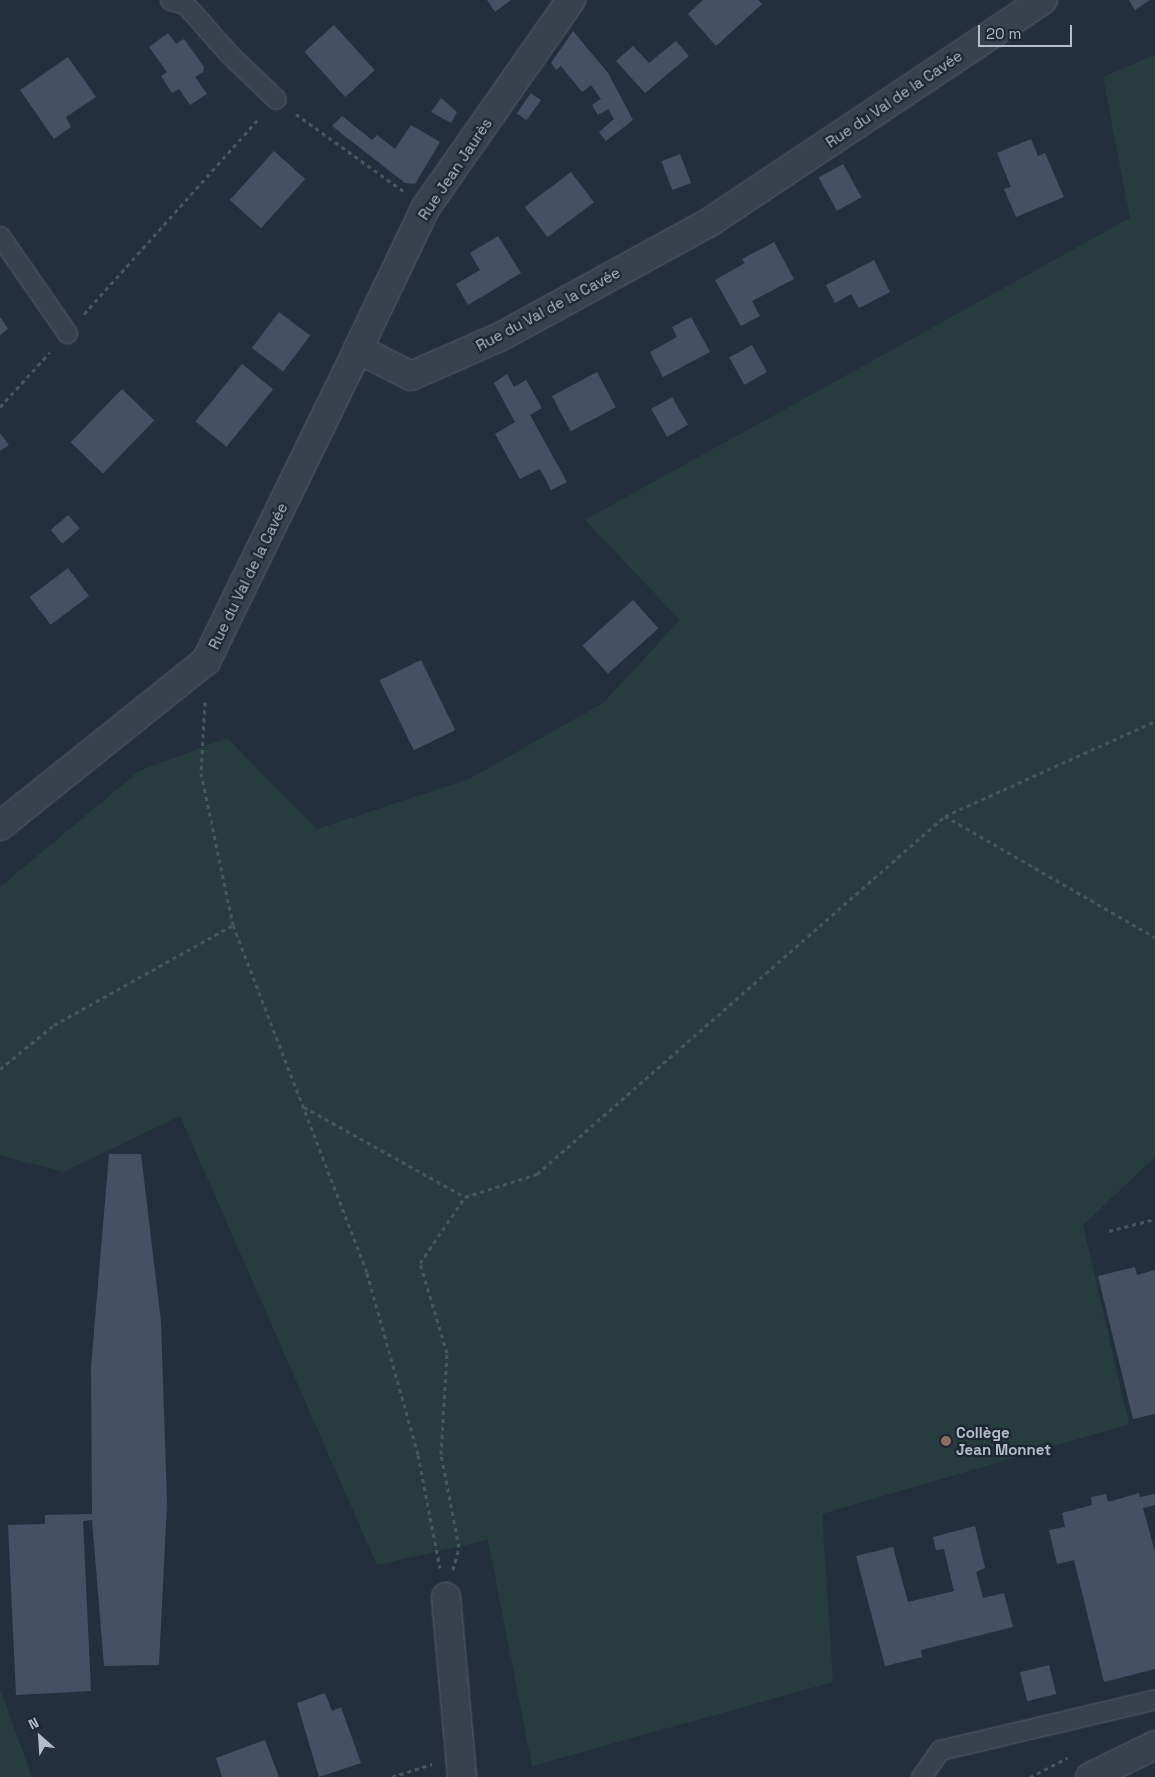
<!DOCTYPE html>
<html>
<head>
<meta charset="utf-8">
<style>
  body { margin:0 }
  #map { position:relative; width:1155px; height:1777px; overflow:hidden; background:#242f3e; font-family:"Space Grotesk",sans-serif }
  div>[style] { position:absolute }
  .green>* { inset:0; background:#263c3f }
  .building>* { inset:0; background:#455162; transform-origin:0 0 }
  .path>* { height:3px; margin-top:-1.5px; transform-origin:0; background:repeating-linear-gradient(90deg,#44595c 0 4px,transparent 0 8px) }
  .roads { filter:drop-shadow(0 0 1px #565f6c) drop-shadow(0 0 1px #565f6c) }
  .service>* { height:19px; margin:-9.5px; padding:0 9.5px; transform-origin:9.5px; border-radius:9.5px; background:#38414e }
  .minor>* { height:28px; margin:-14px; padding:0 14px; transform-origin:14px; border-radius:14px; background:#38414e }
  .dots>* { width:14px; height:14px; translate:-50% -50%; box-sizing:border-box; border:2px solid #1d2633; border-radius:50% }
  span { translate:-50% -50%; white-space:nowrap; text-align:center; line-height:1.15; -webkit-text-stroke:4.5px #1d2633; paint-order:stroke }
  .street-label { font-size:15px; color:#b4bcc9 }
  .poi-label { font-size:15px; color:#b4bcc9; font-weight:700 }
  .left { translate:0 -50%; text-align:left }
  .north { position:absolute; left:15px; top:1712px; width:50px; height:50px; -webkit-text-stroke:4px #1d2633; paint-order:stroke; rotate:334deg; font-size:14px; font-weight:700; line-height:20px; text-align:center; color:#b4bcc9 }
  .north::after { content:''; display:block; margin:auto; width:18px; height:22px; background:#b4bcc9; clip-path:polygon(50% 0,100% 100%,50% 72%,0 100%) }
  .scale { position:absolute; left:978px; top:25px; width:94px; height:22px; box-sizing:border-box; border:2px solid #b4bcc9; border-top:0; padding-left:6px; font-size:15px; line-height:18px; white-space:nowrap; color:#b4bcc9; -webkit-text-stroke:4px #1d2633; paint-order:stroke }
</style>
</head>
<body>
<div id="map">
  <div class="green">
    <div style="clip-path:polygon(1155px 55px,1155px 1157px,1083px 1225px,1129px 1424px,822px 1514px,833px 1682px,532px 1766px,488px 1540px,377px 1565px,180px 1116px,63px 1172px,0 1155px,0 887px,139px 771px,227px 738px,317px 829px,469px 779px,603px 703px,680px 620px,585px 520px,1130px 218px,1103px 77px)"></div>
    <div style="clip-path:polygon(0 1689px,32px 1777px,0 1777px)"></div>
  </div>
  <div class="building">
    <div style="clip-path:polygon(487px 0,511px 0,495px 12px)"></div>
    <div style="clip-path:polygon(703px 0,758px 0,762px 4px,716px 46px,688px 14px)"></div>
    <div style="clip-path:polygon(1129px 0,1150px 0,1135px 10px)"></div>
    <div style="left:334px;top:25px;width:61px;height:40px;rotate:48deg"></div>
    <div style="clip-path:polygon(573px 31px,608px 73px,633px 120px,606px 141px,599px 132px,614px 119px,608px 109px,598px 115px,592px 105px,601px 99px,591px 85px,582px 92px,561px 66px,556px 70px,551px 63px)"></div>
    <div style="clip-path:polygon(168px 33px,176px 44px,184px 39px,204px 67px,203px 72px,195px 77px,207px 94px,190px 105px,179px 89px,172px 93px,161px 76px,167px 72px,149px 47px)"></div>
    <div style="clip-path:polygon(676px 41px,689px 56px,645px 93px,616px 61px,633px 46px,649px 63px)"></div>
    <div style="clip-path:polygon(68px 57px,96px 97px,66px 117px,71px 127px,54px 139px,20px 90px)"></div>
    <div style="left:531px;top:93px;width:12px;height:25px;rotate:35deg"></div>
    <div style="clip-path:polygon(441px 98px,457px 112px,451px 123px,431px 112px)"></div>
    <div style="clip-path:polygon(342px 116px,372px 140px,377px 135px,395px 149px,411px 125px,440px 142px,415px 184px,405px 183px,332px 126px)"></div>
    <div style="clip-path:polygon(1031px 139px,1038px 156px,1045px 153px,1064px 197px,1016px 217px,1004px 189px,1011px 187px,997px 153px)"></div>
    <div style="left:274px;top:151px;width:42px;height:66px;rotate:42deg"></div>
    <div style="left:680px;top:154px;width:31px;height:20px;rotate:69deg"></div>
    <div style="left:843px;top:164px;width:38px;height:28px;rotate:61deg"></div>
    <div style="left:571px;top:172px;width:38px;height:58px;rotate:53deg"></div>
    <div style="clip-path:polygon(498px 236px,521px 273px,468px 305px,456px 284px,480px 270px,470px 253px)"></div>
    <div style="clip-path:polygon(774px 242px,794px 279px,752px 301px,760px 316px,741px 326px,715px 280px,745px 263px,742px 259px)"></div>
    <div style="clip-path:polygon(874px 260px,890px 292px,859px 308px,851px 294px,835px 303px,826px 285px)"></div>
    <div style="left:279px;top:312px;width:39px;height:45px;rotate:37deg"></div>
    <div style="clip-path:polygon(0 317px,8px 329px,0 335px)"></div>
    <div style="clip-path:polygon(691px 317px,710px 352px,663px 377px,650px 352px,677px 337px,672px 327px)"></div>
    <div style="left:752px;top:345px;width:31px;height:26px;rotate:61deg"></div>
    <div style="left:242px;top:364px;width:40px;height:74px;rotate:39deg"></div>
    <div style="left:597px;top:372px;width:40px;height:51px;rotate:62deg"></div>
    <div style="clip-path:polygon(507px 374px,514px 387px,526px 380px,542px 408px,530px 415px,567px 482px,551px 490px,540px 469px,520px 479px,495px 434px,515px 422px,494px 383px)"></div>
    <div style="left:122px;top:389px;width:45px;height:74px;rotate:44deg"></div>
    <div style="left:672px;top:397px;width:32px;height:24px;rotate:60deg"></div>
    <div style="clip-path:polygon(0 433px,9px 445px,0 451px)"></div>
    <div style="left:68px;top:515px;width:18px;height:23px;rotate:49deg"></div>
    <div style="left:68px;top:568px;width:35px;height:48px;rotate:53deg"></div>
    <div style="left:633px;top:600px;width:38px;height:68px;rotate:48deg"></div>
    <div style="left:421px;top:660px;width:78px;height:46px;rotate:64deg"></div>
    <div style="clip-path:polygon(109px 1154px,141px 1154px,161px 1322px,167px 1503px,159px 1665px,104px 1666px,92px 1520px,83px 1521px,91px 1691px,16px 1695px,8px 1525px,45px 1524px,45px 1515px,92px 1514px,91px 1367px)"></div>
    <div style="clip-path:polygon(1135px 1267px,1137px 1275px,1155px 1270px,1155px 1414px,1133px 1419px,1098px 1276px)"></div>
    <div style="clip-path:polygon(1139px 1493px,1140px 1497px,1155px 1494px,1155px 1505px,1143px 1508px,1155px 1552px,1155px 1669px,1104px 1682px,1074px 1560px,1057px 1564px,1049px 1530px,1065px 1527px,1062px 1513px,1092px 1505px,1091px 1497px,1106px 1494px,1108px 1502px)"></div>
    <div style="clip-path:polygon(975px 1526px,985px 1568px,976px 1572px,983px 1598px,1004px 1593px,1013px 1627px,921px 1650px,922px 1657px,885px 1666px,856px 1556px,893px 1547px,908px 1602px,954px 1591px,944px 1549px,936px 1550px,933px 1537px)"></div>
    <div style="left:1049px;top:1665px;width:30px;height:30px;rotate:76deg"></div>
    <div style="clip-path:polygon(325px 1693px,332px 1711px,341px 1707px,361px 1763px,319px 1777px,297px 1703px)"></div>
    <div style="clip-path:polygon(265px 1740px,279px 1777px,222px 1777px,216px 1758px)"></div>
  </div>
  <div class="path">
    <div style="left:296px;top:114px;width:132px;rotate:35.7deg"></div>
    <div style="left:84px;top:314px;width:264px;rotate:-48.2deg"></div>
    <div style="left:0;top:407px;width:74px;rotate:-47.7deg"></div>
    <div style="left:205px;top:702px;width:71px;rotate:93.2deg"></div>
    <div style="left:201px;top:773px;width:155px;rotate:78.1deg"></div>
    <div style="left:233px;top:925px;width:373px;rotate:68.9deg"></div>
    <div style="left:367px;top:1273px;width:189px;rotate:74.3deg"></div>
    <div style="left:418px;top:1455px;width:115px;rotate:79deg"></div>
    <div style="left:945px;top:816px;width:242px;rotate:30deg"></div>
    <div style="left:0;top:1069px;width:70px;rotate:-39.2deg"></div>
    <div style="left:54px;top:1025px;width:205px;rotate:-29.2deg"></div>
    <div style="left:304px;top:1107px;width:184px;rotate:29.2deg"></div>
    <div style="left:465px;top:1197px;width:76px;rotate:-17.7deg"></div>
    <div style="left:537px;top:1174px;width:543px;rotate:-41.27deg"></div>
    <div style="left:945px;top:816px;width:230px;rotate:-24.3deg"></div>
    <div style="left:1109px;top:1231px;width:48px;rotate:-14.6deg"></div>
    <div style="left:453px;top:1570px;width:24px;rotate:-75deg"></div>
    <div style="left:459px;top:1547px;width:95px;rotate:-101deg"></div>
    <div style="left:441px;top:1454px;width:101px;rotate:-86.6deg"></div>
    <div style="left:447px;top:1353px;width:94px;rotate:-106.7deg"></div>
    <div style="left:420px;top:1263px;width:80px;rotate:-55.7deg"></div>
    <div style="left:392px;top:1777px;width:42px;rotate:-18deg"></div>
    <div style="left:1030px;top:1777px;width:42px;rotate:-27.2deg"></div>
  </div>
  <div class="roads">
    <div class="service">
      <div style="left:170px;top:0;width:16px;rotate:15deg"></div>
      <div style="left:185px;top:4px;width:65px;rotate:48.7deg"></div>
      <div style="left:228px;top:53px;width:66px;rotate:43.8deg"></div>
      <div style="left:0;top:236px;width:118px;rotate:55.4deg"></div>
      <div style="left:921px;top:1777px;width:33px;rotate:-55deg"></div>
      <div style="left:940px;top:1750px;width:221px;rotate:-13.3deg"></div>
    </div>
    <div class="minor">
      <div style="left:358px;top:349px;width:157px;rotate:-64.4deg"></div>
      <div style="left:426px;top:207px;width:253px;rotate:-55deg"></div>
      <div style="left:0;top:826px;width:264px;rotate:-38.7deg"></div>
      <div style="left:206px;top:661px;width:347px;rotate:-64deg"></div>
      <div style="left:358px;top:349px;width:59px;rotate:27deg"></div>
      <div style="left:411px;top:376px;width:97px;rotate:-23.7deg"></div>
      <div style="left:500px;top:337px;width:239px;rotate:-28.7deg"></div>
      <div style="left:710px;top:222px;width:400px;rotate:-33.7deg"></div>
      <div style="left:446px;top:1597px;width:181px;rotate:84.9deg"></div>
      <div style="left:1090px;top:1777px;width:72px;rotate:-26.2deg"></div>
    </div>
  </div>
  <div class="dots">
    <div style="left:946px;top:1441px;background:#8d6e63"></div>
  </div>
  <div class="street-label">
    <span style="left:894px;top:99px;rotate:-34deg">Rue du Val de la Cavée</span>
    <span style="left:455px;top:169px;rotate:-56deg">Rue Jean Jaurès</span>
    <span style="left:548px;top:309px;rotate:-28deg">Rue du Val de la Cavée</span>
    <span style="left:248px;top:576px;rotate:-64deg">Rue du Val de la Cavée</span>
  </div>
  <div class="poi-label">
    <span class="left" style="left:956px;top:1441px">Collège<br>Jean Monnet</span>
  </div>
  <div class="north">N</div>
  <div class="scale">20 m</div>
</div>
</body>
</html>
